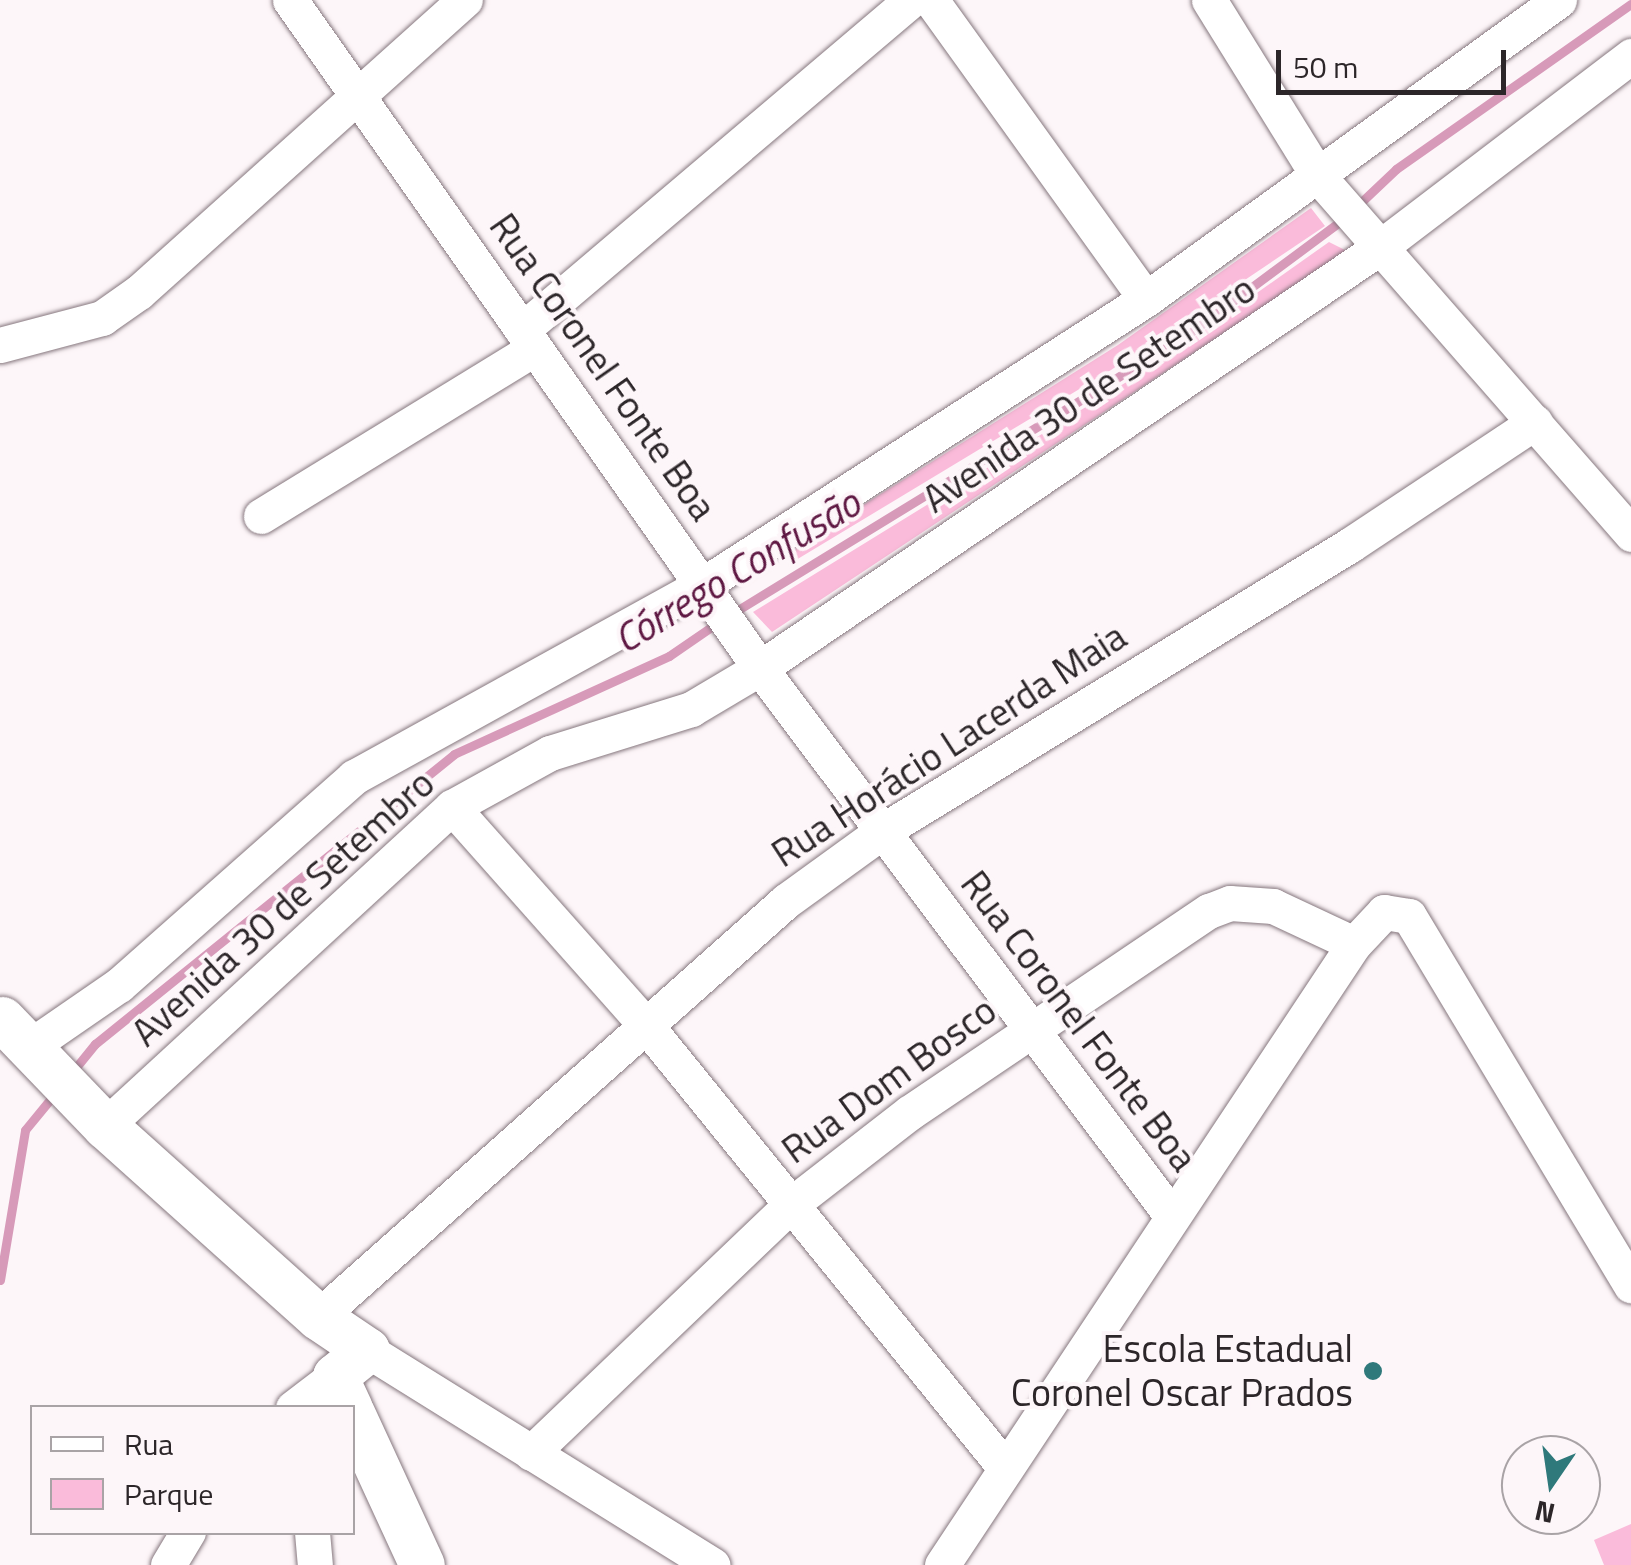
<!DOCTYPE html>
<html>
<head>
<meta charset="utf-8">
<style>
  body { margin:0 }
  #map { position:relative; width:1631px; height:1565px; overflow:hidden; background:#fdf6f9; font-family:"Titillium Web",sans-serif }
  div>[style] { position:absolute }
  .green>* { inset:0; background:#fabbda }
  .stream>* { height:9px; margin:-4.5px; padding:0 4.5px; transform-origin:4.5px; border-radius:4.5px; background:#d79ab9 }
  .roads { filter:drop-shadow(0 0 2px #86777e) drop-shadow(0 0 2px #86777e) }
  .minor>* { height:35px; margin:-17.5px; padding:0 17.5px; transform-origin:17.5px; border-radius:17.5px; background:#fff }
  .tertiary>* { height:45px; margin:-22.5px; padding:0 22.5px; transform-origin:22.5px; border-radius:22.5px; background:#fff }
  .dots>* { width:28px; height:28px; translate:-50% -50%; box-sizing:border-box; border:5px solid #fdf6f9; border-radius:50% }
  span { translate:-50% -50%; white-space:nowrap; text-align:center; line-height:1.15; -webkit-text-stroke:8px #fdf6f9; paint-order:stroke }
  .street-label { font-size:38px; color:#2c2629 }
  .poi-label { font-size:38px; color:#2c2629 }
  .right { translate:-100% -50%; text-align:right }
  .water-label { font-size:40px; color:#5e1742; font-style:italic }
  .legend { position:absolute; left:30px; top:1405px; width:325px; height:130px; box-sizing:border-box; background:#fdf6f9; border:2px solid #a9a3a6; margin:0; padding:12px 18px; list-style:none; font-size:30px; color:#2c2629 }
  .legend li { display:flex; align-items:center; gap:20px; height:50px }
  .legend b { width:50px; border:2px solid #a9a3a6 }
  .north { position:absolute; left:1501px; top:1435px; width:100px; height:100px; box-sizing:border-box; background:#fdf6f9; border:2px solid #a9a3a6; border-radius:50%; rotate:193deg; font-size:28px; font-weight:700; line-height:40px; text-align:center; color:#2c2629 }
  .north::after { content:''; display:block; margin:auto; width:35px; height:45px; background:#2f797b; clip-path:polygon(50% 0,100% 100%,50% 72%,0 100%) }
  .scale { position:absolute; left:1276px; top:50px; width:230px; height:45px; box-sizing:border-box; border:5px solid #2c2629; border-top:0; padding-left:12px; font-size:30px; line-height:35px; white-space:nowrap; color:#2c2629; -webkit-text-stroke:8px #fdf6f9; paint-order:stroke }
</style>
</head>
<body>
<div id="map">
  <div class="green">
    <div style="clip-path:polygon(1311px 208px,1325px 226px,1111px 370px,791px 563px,785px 554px,1118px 345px)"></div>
    <div style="clip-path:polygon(1329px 242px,1347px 251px,772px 632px,753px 612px,1159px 362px)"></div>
    <div style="clip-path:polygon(1631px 1524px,1631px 1565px,1604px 1565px,1594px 1540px)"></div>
  </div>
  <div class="stream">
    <div style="left:1356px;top:207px;width:55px;rotate:-43.5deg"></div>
    <div style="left:1396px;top:169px;width:287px;rotate:-35.1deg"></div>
    <div style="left:733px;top:613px;width:536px;rotate:-31.5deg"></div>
    <div style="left:1190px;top:333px;width:193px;rotate:-36.6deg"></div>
    <div style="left:73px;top:1071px;width:35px;rotate:-51deg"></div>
    <div style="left:95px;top:1044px;width:461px;rotate:-38.9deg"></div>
    <div style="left:454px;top:754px;width:236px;rotate:-24.5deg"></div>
    <div style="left:669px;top:656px;width:62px;rotate:-34.5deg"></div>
    <div style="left:0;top:1280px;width:152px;rotate:-80.5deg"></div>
    <div style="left:25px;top:1130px;width:50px;rotate:-50.6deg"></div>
  </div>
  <div class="roads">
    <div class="minor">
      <div style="left:290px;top:0;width:817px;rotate:54.87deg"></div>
      <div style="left:760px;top:668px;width:684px;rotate:53.08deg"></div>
      <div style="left:931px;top:0;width:368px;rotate:54.3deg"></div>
      <div style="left:1209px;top:0;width:207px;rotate:58.2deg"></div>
      <div style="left:1318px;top:176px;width:476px;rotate:48.8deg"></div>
      <div style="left:522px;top:330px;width:510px;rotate:-40.31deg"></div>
      <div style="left:0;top:345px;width:106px;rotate:-14.8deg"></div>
      <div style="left:102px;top:318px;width:45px;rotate:-35.1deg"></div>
      <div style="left:139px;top:292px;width:438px;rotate:-41.9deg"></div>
      <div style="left:261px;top:516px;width:321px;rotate:-31.5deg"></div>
      <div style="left:452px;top:807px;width:289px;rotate:48.4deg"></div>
      <div style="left:644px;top:1023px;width:568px;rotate:50.93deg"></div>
      <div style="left:29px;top:1047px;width:109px;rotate:-34.6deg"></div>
      <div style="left:119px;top:985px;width:314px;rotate:-41.5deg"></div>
      <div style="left:354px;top:777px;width:400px;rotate:-28.9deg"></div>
      <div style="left:704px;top:584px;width:526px;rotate:-32.81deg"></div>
      <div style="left:1146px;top:299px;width:510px;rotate:-35.9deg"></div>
      <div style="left:105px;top:1126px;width:471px;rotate:-42.6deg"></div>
      <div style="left:452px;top:807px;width:112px;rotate:-28.9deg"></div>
      <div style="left:550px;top:753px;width:148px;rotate:-17.3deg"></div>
      <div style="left:691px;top:709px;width:80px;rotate:-30.7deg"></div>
      <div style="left:760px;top:668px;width:748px;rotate:-34.16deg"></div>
      <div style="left:1379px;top:248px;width:317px;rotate:-37.3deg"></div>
      <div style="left:318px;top:1317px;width:626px;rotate:-41.63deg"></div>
      <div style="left:786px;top:901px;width:121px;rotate:-35.9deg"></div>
      <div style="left:884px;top:830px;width:546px;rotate:-31.45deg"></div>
      <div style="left:1350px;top:545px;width:222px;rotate:-33.6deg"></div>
      <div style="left:367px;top:1350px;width:407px;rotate:31.9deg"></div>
      <div style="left:293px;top:1408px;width:53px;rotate:-37.3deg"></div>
      <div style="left:531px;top:1453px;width:362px;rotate:-43.7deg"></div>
      <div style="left:793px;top:1203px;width:147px;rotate:-37.8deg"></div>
      <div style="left:909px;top:1113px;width:362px;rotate:-34deg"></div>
      <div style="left:1209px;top:911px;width:22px;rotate:-21deg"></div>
      <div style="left:1230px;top:903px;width:43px;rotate:4deg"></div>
      <div style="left:1273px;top:906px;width:89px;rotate:25.1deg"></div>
      <div style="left:312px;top:1532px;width:33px;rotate:85deg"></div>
      <div style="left:168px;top:1565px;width:39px;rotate:-59deg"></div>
      <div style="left:942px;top:1565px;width:745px;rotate:-56.44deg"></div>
      <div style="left:1354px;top:944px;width:44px;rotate:-46.8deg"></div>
      <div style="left:1384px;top:912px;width:25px;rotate:9deg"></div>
      <div style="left:1409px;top:916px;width:431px;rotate:59deg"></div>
    </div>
    <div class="tertiary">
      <div style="left:2px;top:1019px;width:149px;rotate:46.1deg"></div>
      <div style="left:105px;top:1126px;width:286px;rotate:41.9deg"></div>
      <div style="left:318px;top:1317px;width:59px;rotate:34deg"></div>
      <div style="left:367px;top:1350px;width:41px;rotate:140.9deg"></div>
      <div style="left:335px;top:1376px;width:35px;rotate:65deg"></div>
      <div style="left:352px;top:1413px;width:167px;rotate:65.3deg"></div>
    </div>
  </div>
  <div class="dots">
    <div style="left:1373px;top:1371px;background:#2f797b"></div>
  </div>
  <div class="street-label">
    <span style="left:603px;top:367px;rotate:55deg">Rua Coronel Fonte Boa</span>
    <span style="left:1089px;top:394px;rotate:-34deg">Avenida 30 de Setembro</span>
    <span style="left:949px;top:745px;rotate:-33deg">Rua Horácio Lacerda Maia</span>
    <span style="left:283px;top:908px;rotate:-42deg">Avenida 30 de Setembro</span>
    <span style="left:1079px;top:1021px;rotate:53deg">Rua Coronel Fonte Boa</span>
    <span style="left:889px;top:1080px;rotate:-36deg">Rua Dom Bosco</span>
  </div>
  <div class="poi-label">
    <span class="right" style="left:1353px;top:1371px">Escola Estadual<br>Coronel Oscar Prados</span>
  </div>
  <div class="water-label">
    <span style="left:737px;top:571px;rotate:-31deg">Córrego Confusão</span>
  </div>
  <ul class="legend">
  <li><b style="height:12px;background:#fff"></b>Rua</li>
  <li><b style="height:28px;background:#fabbda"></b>Parque</li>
  </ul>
  <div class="north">N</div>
  <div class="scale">50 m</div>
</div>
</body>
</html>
